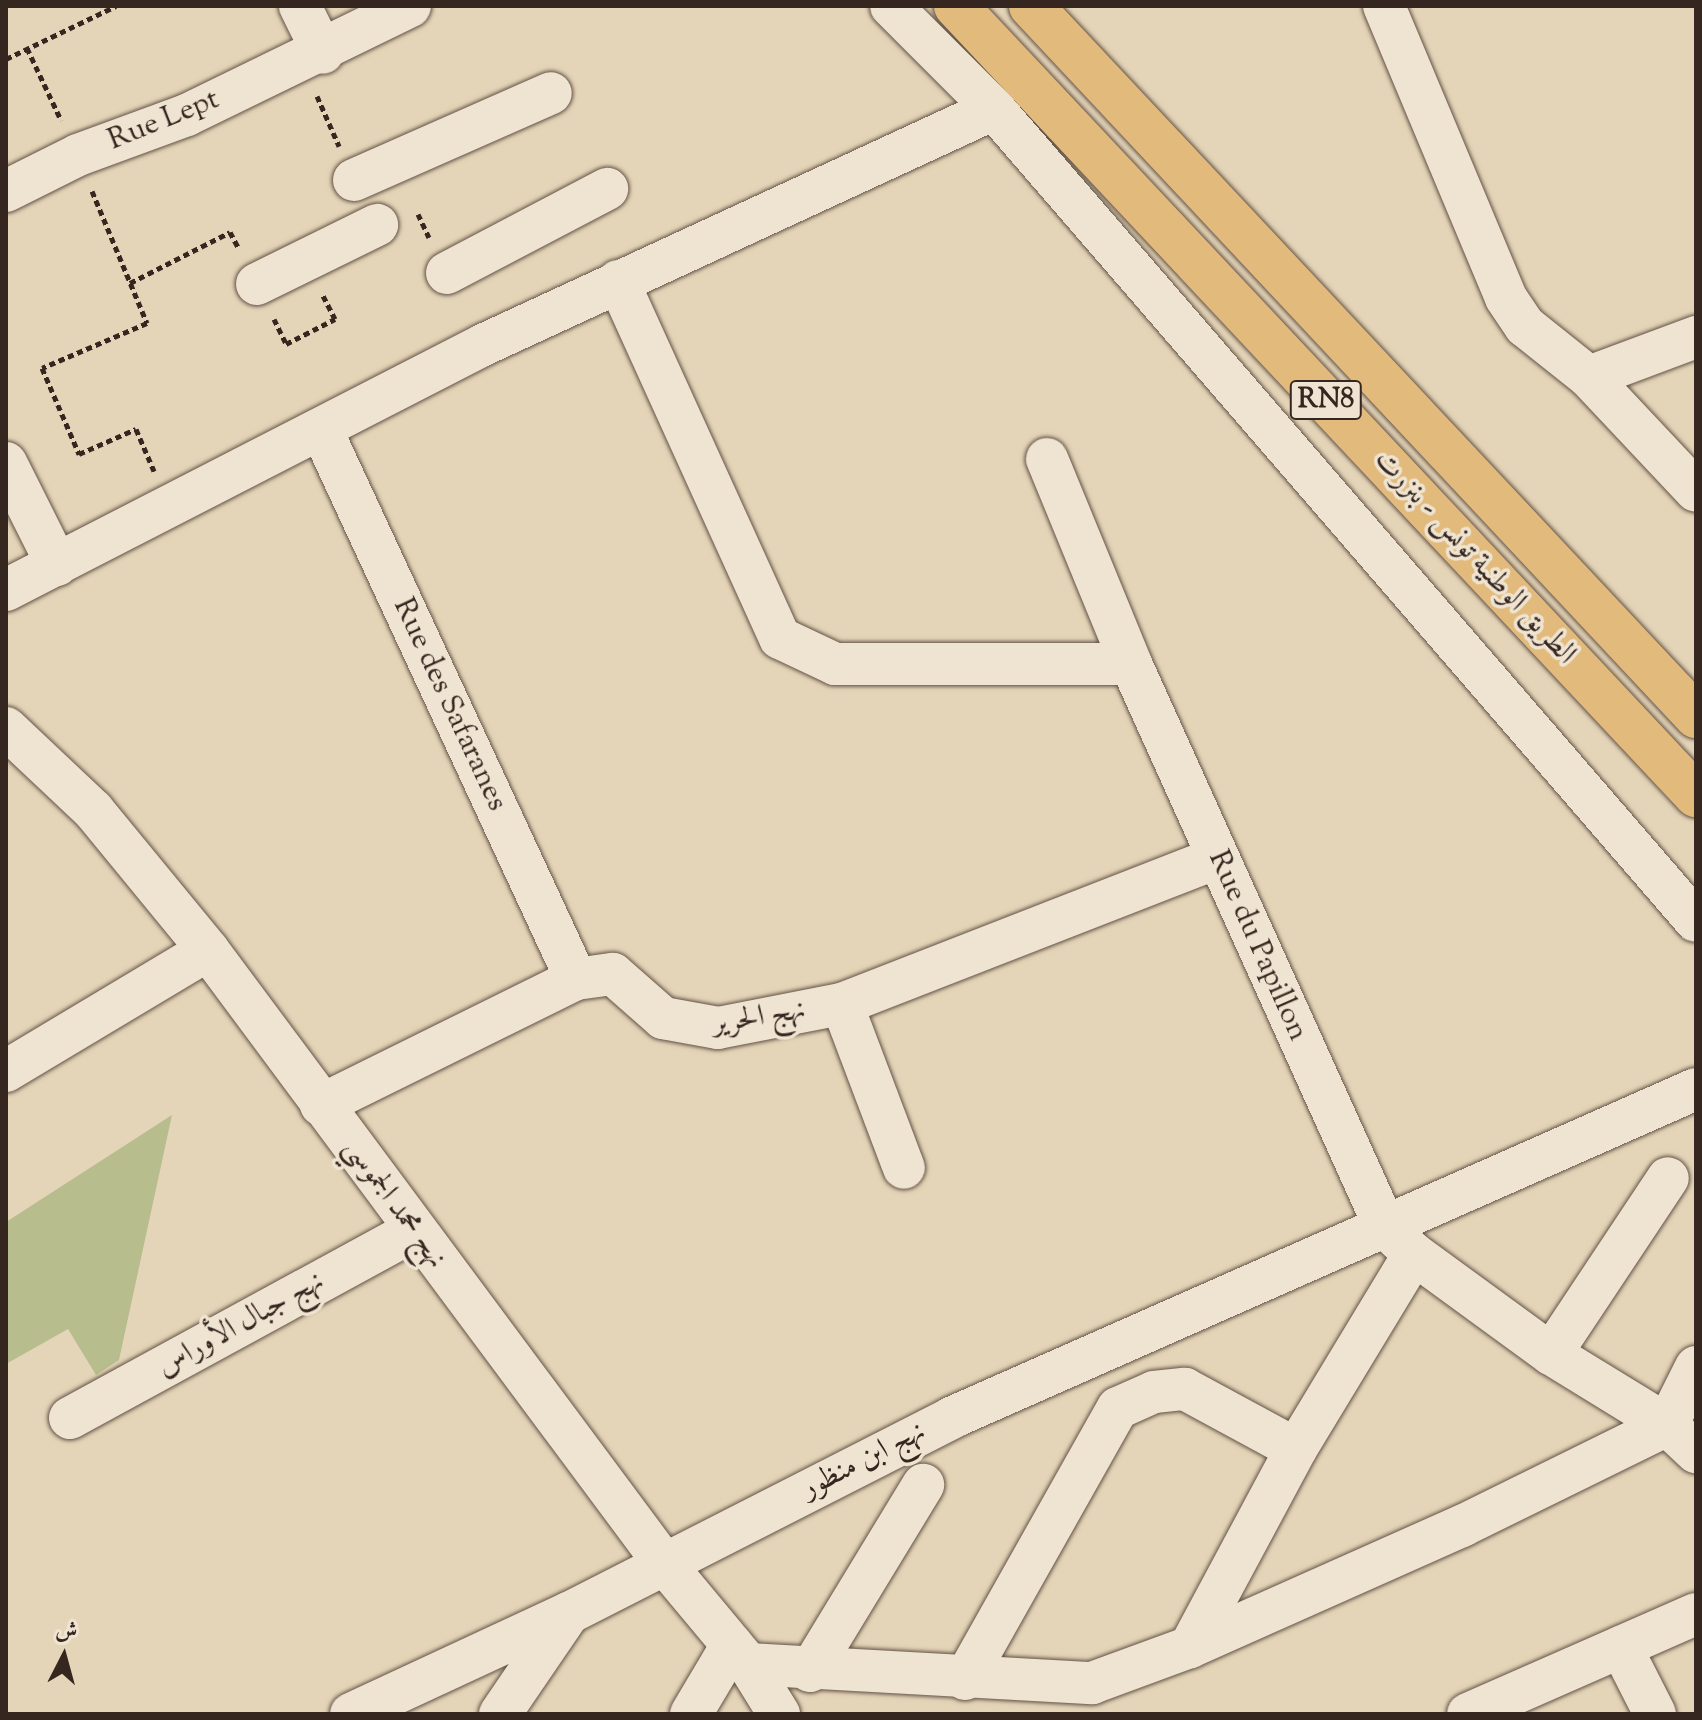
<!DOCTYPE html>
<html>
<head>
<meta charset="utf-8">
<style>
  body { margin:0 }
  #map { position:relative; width:1702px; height:1720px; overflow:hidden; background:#e5d5b8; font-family:"Sorts Mill Goudy",Amiri,serif }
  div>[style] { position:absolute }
  .green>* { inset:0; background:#b7bd8d }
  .path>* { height:5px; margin-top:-2.5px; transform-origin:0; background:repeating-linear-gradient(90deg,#362620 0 6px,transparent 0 10px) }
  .roads { filter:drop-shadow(0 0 2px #625246) drop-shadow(0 0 2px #625246) }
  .street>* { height:42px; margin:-21px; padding:0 21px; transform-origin:21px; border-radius:21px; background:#eee4d1 }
  .highway>* { height:44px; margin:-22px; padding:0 22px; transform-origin:22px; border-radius:22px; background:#e2ba7c }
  span { translate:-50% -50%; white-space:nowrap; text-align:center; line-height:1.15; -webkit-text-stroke:7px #eee4d1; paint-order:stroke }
  .shield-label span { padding:2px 6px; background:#eee4d1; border:2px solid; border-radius:6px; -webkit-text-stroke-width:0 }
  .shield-label { font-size:28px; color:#362620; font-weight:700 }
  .street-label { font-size:30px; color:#362620 }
  .frame { position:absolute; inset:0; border:8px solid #362620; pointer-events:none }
  .north { position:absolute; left:24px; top:1616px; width:80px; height:80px; -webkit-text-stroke:6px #eee4d1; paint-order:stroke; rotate:6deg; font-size:22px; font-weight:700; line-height:32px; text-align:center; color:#362620 }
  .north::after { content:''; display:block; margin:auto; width:28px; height:36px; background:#362620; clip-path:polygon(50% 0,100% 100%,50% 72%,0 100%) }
</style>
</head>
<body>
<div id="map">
  <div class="green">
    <div style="clip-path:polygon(172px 1115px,119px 1360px,96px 1375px,68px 1329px,6px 1364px,6px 1222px)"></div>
  </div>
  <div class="path">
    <div style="left:27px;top:48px;width:80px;rotate:64.7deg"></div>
    <div style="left:6px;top:59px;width:122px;rotate:-25.7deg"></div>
    <div style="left:317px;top:96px;width:55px;rotate:66.3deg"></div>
    <div style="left:92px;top:191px;width:143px;rotate:67.4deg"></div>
    <div style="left:147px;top:323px;width:114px;rotate:156.8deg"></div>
    <div style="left:42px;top:368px;width:94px;rotate:66.7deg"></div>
    <div style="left:79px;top:454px;width:62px;rotate:-23.7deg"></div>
    <div style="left:136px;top:429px;width:46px;rotate:66.8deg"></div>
    <div style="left:418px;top:214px;width:26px;rotate:65deg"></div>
    <div style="left:130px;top:283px;width:112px;rotate:-27deg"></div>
    <div style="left:230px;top:232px;width:19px;rotate:62deg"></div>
    <div style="left:274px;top:319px;width:28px;rotate:64deg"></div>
    <div style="left:286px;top:344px;width:55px;rotate:-27deg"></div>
    <div style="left:335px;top:319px;width:28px;rotate:-117deg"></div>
  </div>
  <div class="roads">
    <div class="street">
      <div style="left:300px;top:6px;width:52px;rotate:63.9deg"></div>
      <div style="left:891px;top:6px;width:146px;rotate:45deg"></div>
      <div style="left:994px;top:109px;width:1073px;rotate:49.16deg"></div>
      <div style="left:1384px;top:6px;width:316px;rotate:67.3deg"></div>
      <div style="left:1506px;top:298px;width:34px;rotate:56deg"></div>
      <div style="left:1525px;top:326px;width:82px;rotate:38.6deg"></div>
      <div style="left:1589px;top:377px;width:156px;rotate:46.8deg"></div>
      <div style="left:354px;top:180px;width:215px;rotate:-23.8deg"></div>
      <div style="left:6px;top:191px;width:80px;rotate:-26.6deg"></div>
      <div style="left:78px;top:155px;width:116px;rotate:-20.2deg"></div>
      <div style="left:187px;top:115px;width:248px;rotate:-26deg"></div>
      <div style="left:447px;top:273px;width:181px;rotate:-27.7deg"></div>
      <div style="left:618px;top:281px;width:392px;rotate:65.6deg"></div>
      <div style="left:780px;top:638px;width:61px;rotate:25.3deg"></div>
      <div style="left:835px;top:664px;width:296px"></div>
      <div style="left:257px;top:284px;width:134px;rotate:-26.2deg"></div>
      <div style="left:1589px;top:377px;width:114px;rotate:-20.5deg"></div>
      <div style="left:322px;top:431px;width:604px;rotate:65.13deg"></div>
      <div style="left:1047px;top:459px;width:222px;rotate:67.7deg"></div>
      <div style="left:1131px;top:664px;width:618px;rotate:65.72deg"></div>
      <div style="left:1385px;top:1227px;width:40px;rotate:43deg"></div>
      <div style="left:1414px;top:1254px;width:228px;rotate:121.2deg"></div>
      <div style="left:1296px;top:1449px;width:225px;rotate:118.2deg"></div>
      <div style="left:6px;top:463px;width:114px;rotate:63.4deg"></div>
      <div style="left:6px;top:590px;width:536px;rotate:-27.19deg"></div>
      <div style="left:483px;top:345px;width:563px;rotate:-24.79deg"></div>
      <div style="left:6px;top:728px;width:120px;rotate:43.3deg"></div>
      <div style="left:93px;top:810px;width:181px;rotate:50.6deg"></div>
      <div style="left:208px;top:950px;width:763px;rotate:53.37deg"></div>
      <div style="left:663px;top:1562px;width:133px;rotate:50.2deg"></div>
      <div style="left:748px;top:1664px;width:59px;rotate:58.2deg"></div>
      <div style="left:842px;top:1004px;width:175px;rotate:69.3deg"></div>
      <div style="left:6px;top:1071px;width:235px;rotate:-30.9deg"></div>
      <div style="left:321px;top:1105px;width:284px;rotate:-26.3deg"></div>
      <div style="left:576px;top:979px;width:37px;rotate:-8deg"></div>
      <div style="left:613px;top:974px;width:67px;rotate:41.3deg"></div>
      <div style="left:663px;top:1018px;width:56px;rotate:10.3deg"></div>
      <div style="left:718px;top:1028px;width:126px;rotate:-11deg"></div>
      <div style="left:842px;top:1004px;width:402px;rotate:-21.3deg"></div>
      <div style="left:1414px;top:1254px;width:170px;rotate:36.1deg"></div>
      <div style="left:1696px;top:1367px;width:65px;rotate:116.6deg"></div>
      <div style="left:1667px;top:1425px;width:40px;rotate:43deg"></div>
      <div style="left:70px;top:1418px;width:391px;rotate:-28.6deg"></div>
      <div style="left:1667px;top:1425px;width:136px;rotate:-148.5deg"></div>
      <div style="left:1551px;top:1354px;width:211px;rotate:-56.4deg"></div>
      <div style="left:1621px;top:1647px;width:75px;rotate:63.1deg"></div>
      <div style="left:748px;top:1664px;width:345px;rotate:3.2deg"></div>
      <div style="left:1092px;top:1683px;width:104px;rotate:-20.2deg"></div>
      <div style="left:1190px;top:1647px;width:298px;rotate:-24deg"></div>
      <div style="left:1462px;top:1526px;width:229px;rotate:-26.2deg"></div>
      <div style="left:810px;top:1671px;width:218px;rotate:-58.7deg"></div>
      <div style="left:965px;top:1679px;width:311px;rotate:-60.6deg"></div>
      <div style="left:1118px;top:1408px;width:39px;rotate:-24deg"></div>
      <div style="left:1154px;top:1392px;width:31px;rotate:-6deg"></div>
      <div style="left:1185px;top:1389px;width:126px;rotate:28.4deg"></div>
      <div style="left:351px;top:1714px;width:240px;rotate:-24.9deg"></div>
      <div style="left:569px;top:1613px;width:429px;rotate:-27deg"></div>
      <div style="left:951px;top:1418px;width:814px;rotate:-23.83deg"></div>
      <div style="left:500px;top:1714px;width:122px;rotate:-55.7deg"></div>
      <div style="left:691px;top:1714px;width:80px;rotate:-59.3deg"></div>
      <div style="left:1468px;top:1714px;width:249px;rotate:-23.7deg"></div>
    </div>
    <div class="highway">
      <div style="left:956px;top:6px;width:1082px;rotate:46.84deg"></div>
      <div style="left:1031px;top:6px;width:973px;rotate:46.87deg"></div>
    </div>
  </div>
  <div class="shield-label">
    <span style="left:1326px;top:400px">RN8</span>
  </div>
  <div class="street-label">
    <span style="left:164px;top:121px;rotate:-22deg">Rue Lept</span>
    <span style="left:1474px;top:558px;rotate:47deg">الطريق الوطنية تونس - بنزرت</span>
    <span style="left:449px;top:705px;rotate:65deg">Rue des Safaranes</span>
    <span style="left:1257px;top:946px;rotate:66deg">Rue du Papillon</span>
    <span style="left:759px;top:1018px;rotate:-9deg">نهج الحرير</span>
    <span style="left:394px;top:1204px;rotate:54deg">نهج محمد الجموسي</span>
    <span style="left:241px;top:1325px;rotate:-29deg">نهج جبال الأوراس</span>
    <span style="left:864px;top:1461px;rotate:-27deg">نهج ابن منظور</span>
  </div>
  <div class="frame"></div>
  <div class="north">ش</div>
</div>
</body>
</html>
